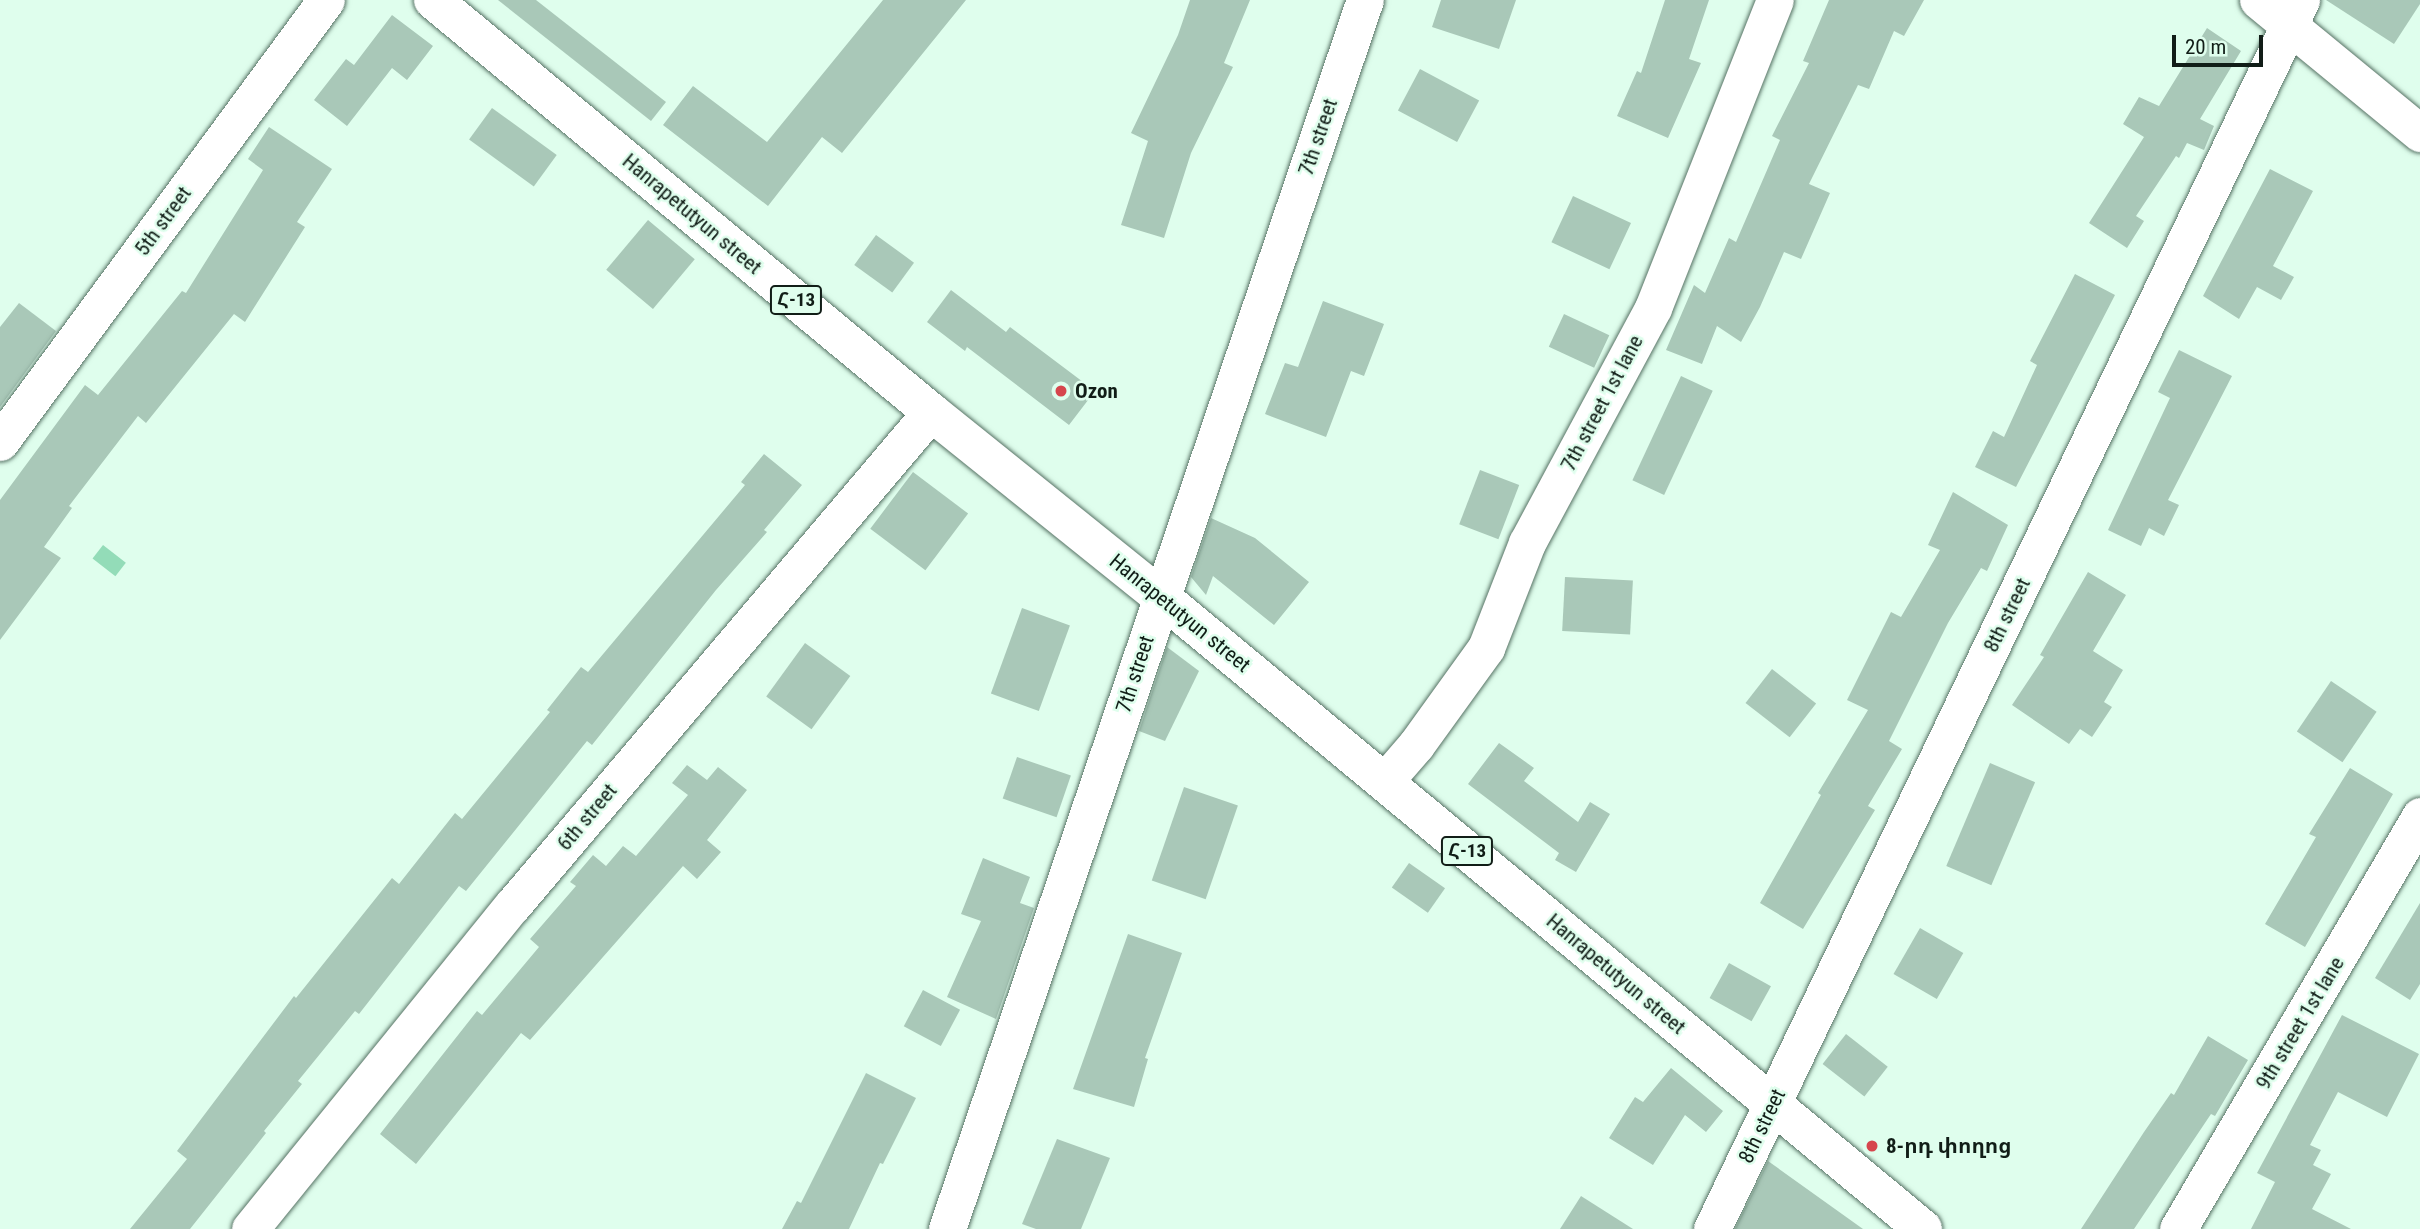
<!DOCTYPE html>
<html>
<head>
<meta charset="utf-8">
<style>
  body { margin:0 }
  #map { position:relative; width:2420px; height:1229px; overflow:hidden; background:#dffeed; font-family:"Roboto Condensed","Noto Sans Armenian",sans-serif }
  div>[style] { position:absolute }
  .water>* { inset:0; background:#93dcb8; transform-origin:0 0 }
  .building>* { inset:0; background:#a9c8b8; transform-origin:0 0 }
  .roads { filter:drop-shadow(0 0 2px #567264) drop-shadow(0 0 2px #567264) }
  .street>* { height:37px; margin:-18.5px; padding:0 18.5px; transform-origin:18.5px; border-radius:18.5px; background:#fff }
  .primary>* { height:38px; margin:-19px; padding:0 19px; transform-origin:19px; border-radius:19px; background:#fff }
  .dots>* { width:19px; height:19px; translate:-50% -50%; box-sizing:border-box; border:4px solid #dffeed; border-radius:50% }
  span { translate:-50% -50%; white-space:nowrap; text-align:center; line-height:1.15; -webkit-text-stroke:5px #dffeed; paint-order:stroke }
  .shield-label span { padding:2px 5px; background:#dffeed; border:2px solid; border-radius:5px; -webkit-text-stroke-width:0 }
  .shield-label { font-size:19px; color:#111d17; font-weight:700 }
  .street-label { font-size:21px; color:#111d17 }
  .poi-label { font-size:21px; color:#111d17; font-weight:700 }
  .left { translate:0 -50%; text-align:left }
  .scale { position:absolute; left:2172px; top:35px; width:91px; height:32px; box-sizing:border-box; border:4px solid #111d17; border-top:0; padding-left:9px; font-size:21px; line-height:24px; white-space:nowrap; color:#111d17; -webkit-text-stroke:5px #dffeed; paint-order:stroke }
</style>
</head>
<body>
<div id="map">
  <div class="water">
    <div style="left:103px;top:545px;width:29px;height:17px;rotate:38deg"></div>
  </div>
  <div class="building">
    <div style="clip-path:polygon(498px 0,536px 0,666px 102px,651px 121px)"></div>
    <div style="clip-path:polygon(883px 0,966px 0,842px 153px,822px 137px,768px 206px,663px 125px,693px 86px,767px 142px)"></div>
    <div style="clip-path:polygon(1190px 0,1250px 0,1224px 63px,1233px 67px,1191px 153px,1164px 238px,1121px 225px,1148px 141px,1131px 133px,1178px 35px)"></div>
    <div style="clip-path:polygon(1441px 0,1516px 0,1499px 49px,1432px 27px)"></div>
    <div style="clip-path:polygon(1665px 0,1709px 0,1689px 59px,1701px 63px,1668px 138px,1617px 116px,1637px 71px,1641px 73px)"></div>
    <div style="clip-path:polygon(1829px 0,1924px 0,1904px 36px,1894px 31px,1869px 89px,1858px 85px,1809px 184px,1830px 193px,1801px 259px,1784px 252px,1760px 307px,1741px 342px,1717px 326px,1702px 364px,1666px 350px,1694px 285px,1705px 293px,1729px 238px,1736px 242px,1780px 140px,1772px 136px,1809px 63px,1803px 61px)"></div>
    <div style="clip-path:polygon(2326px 0,2420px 0,2420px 4px,2394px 44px)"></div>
    <div style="clip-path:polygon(392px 15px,433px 46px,407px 80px,392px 68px,347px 126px,314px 100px,346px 59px,354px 65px)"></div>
    <div style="clip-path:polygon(2207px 28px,2241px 51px,2200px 119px,2214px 126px,2204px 150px,2187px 143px,2179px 158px,2176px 156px,2136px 216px,2144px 221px,2127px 248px,2089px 223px,2144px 137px,2123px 124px,2139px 97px,2159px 106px)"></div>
    <div style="left:1420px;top:69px;width:67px;height:47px;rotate:28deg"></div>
    <div style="left:492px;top:108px;width:80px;height:39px;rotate:36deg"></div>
    <div style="clip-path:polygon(269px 127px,332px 169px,297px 222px,305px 227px,245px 322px,234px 314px,146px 423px,138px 416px,69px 506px,72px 508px,44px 547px,61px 558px,0 640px,0 500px,85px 385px,98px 395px,182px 291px,186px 293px,263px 170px,248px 159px)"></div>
    <div style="clip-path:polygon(2270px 169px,2313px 191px,2273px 266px,2294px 277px,2281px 300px,2257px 287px,2239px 319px,2203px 296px)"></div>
    <div style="left:1573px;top:196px;width:64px;height:51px;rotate:25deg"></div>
    <div style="left:648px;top:220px;width:61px;height:65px;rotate:40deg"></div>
    <div style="left:876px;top:235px;width:47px;height:37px;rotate:36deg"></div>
    <div style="clip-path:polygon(2075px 274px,2115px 295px,2016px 487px,1975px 467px,1993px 431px,2004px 437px,2037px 365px,2030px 361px)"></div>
    <div style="clip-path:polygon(951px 290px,1006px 332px,1010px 327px,1095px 391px,1069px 425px,967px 347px,965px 351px,927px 322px)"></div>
    <div style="clip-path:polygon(1323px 301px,1384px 324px,1364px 376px,1351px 371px,1326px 437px,1265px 414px,1285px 363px,1298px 367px)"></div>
    <div style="clip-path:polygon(19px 303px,56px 331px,0 407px,0 327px)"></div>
    <div style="left:1564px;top:314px;width:50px;height:36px;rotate:25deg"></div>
    <div style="clip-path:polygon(2179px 350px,2232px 376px,2168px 500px,2179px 505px,2164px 536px,2149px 528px,2141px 546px,2108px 530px,2170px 398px,2158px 392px)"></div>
    <div style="left:1681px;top:376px;width:35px;height:115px;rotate:25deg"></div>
    <div style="clip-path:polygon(764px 454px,802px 485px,764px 530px,767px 532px,716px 590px,592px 745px,587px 741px,466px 891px,459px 886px,359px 1014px,355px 1011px,298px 1081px,302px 1084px,264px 1131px,266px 1133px,190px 1229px,130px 1229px,187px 1159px,177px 1151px,294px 996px,296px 998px,392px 878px,399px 884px,455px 813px,462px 819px,550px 712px,547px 710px,581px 667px,588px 672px,745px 485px,741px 482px)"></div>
    <div style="left:1480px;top:470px;width:42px;height:58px;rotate:21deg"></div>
    <div style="left:913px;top:472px;width:69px;height:71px;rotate:37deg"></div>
    <div style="clip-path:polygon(1953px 492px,2008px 525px,1987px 571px,1981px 568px,1948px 623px,1889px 741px,1902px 749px,1868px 806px,1875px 810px,1803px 929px,1760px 903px,1821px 795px,1818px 793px,1868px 710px,1847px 700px,1891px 612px,1901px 617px,1940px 550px,1928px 545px)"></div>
    <div style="clip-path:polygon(1211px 518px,1255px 538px,1309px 582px,1274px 625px,1213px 576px,1206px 595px,1191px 577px)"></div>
    <div style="clip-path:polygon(2088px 572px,2126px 595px,2093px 651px,2123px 670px,2104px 702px,2112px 707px,2092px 737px,2080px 729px,2069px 744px,2012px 705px,2044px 657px,2040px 655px)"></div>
    <div style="left:1565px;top:577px;width:68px;height:54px;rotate:3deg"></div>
    <div style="left:1022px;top:608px;width:51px;height:91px;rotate:20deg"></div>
    <div style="left:805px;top:643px;width:56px;height:66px;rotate:36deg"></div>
    <div style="clip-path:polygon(1167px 647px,1199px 671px,1165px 741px,1139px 731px)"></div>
    <div style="left:1772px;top:669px;width:56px;height:43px;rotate:38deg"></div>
    <div style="left:2331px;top:681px;width:55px;height:61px;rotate:34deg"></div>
    <div style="clip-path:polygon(1499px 743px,1534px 768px,1524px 781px,1578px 822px,1590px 802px,1610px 814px,1576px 872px,1555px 860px,1559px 853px,1468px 784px)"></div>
    <div style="left:1017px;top:757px;width:57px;height:44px;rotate:19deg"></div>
    <div style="left:1990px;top:763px;width:49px;height:112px;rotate:23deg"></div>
    <div style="clip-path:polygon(687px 765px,707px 780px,718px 767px,747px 790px,707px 840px,721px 852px,697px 879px,683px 866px,530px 1040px,521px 1033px,416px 1164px,380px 1134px,477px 1011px,482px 1015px,539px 947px,530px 939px,576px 886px,570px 882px,593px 855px,606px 866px,623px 846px,636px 856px,688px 795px,672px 783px)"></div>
    <div style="clip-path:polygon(2350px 768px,2393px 794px,2305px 947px,2265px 924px,2316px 837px,2309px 834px)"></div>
    <div style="left:1184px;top:787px;width:57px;height:99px;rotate:19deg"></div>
    <div style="clip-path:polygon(983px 858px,1030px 877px,1020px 903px,1034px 908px,996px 1019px,947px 997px,981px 921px,961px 914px)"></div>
    <div style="left:1409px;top:863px;width:44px;height:30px;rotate:35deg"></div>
    <div style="clip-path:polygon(2420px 903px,2420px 984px,2410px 1000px,2375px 978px)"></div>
    <div style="left:1920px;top:928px;width:50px;height:53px;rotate:30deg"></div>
    <div style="clip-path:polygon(1128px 934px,1182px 953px,1145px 1058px,1148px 1059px,1134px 1107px,1073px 1089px)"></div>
    <div style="left:1729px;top:963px;width:48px;height:40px;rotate:29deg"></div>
    <div style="left:923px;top:990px;width:42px;height:41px;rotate:28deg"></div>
    <div style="clip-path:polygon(2342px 1015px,2419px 1054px,2387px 1117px,2338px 1092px,2310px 1145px,2321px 1150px,2313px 1165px,2331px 1174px,2312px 1209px,2351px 1229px,2251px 1229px,2275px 1182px,2257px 1173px)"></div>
    <div style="left:1846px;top:1034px;width:53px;height:38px;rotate:38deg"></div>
    <div style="clip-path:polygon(2208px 1036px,2248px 1060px,2215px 1116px,2211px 1114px,2134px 1229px,2081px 1229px,2144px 1132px,2171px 1093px,2174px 1095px)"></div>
    <div style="clip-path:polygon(1671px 1068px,1723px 1111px,1706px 1132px,1685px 1115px,1653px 1165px,1609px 1138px,1635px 1097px,1643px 1102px)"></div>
    <div style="clip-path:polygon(866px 1073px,916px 1098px,883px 1164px,880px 1163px,849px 1229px,782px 1229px,797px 1201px,801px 1203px)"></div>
    <div style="clip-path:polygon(1057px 1139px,1110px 1158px,1081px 1229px,1036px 1229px,1022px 1224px)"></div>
    <div style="clip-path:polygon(1768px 1161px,1863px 1229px,1735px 1229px)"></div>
    <div style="clip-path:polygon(1581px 1196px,1633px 1229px,1560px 1229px)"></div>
  </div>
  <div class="roads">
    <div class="street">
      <div style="left:2258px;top:0;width:210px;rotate:39.4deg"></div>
      <div style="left:0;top:442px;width:549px;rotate:-53.59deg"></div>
      <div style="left:1384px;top:782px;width:49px;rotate:-49.1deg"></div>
      <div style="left:1416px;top:745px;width:120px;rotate:-54.2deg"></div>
      <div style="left:1486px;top:648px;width:113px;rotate:-68.7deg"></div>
      <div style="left:1527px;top:543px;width:267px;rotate:-61.8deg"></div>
      <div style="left:1653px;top:308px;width:331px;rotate:-68.4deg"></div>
      <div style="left:250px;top:1229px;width:416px;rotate:-51deg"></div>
      <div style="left:512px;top:906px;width:648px;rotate:-49.7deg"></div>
      <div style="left:947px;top:1229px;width:1298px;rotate:-71.22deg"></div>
      <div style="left:1712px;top:1229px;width:1363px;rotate:-64.39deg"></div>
      <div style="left:2178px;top:1229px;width:479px;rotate:-59.6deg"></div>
    </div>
    <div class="primary">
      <div style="left:433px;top:0;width:646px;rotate:39.6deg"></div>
      <div style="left:931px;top:412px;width:295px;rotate:38.8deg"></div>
      <div style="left:1161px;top:597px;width:990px;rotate:39.67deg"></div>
    </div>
  </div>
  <div class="dots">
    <div style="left:1061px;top:391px;background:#d6464d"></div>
    <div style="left:1872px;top:1146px;background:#d6464d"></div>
  </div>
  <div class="shield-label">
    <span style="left:796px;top:300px">Հ-13</span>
    <span style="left:1467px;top:851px">Հ-13</span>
  </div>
  <div class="street-label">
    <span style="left:1318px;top:137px;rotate:-71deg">7th street</span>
    <span style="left:692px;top:214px;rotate:40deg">Hanrapetutyun street</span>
    <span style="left:163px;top:221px;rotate:-54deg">5th street</span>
    <span style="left:1602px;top:403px;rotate:-62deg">7th street 1st lane</span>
    <span style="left:1180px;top:613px;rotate:39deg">Hanrapetutyun street</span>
    <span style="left:2007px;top:615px;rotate:-64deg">8th street</span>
    <span style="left:1135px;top:674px;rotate:-72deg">7th street</span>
    <span style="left:587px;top:817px;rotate:-50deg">6th street</span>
    <span style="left:1616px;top:974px;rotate:40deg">Hanrapetutyun street</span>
    <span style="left:2300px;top:1023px;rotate:-59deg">9th street 1st lane</span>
    <span style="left:1762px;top:1126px;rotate:-64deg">8th street</span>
  </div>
  <div class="poi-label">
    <span class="left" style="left:1075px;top:391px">Ozon</span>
    <span class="left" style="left:1886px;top:1146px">8-րդ փողոց</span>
  </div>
  <div class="scale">20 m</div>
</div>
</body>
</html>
